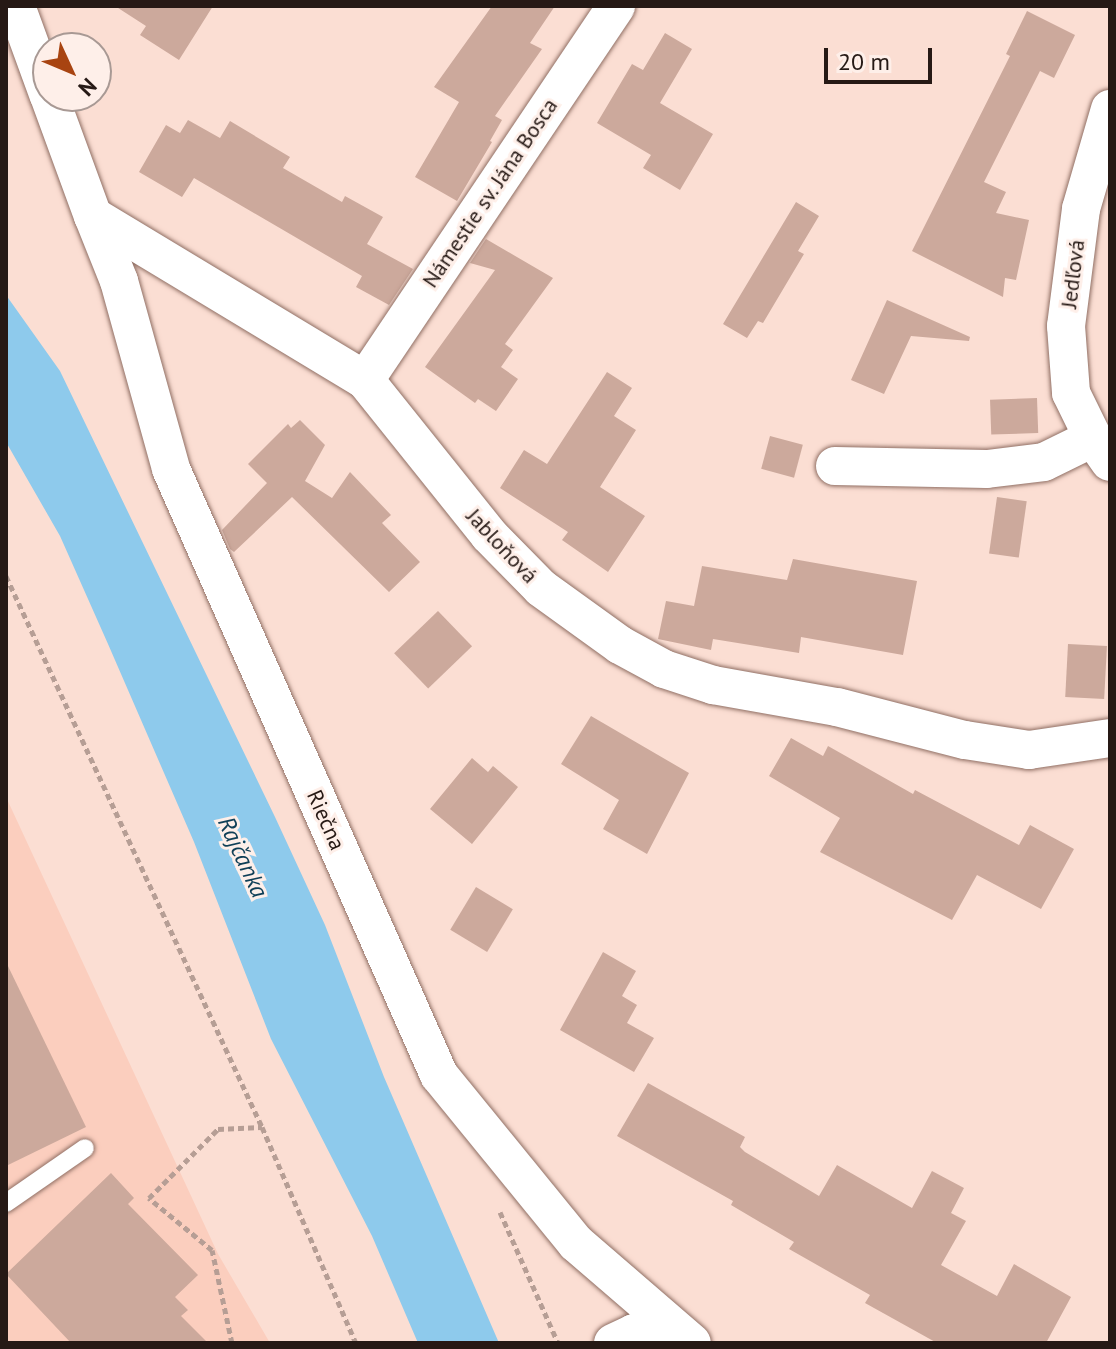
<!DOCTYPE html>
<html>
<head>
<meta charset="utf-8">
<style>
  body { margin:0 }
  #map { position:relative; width:1116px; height:1349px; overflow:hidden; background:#fbded3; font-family:"PT Sans",sans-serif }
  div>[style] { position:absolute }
  .built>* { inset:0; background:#fbcebe }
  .water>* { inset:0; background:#8ecaec }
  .building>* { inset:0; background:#cca99c; transform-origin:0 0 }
  .path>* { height:5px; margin-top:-2.5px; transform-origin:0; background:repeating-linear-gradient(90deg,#b69e95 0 6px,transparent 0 10px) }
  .roads { filter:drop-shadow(0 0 2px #906f64) drop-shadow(0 0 2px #906f64) }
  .lane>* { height:18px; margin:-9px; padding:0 9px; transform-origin:9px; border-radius:9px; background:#fff }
  .street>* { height:38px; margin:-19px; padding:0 19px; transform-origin:19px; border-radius:19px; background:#fff }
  span { translate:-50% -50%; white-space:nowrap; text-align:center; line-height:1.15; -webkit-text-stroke:6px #feefe9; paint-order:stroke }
  .street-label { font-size:22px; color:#261915 }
  .water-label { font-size:24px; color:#0f3f57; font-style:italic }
  .frame { position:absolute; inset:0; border:8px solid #261915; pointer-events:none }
  .north { position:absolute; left:32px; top:32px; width:80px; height:80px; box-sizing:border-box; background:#feefe9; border:2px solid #a89994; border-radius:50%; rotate:134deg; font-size:22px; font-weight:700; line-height:32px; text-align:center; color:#261915 }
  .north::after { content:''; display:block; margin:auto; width:28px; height:36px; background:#a84411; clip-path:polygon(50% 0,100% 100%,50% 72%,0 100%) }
  .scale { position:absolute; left:824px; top:48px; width:108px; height:36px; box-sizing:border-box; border:4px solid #261915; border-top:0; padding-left:10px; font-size:24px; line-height:28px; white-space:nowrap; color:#261915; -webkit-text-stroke:6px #feefe9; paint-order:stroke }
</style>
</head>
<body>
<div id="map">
  <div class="built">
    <div style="clip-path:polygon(6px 797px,218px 1254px,270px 1343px,6px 1343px)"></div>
  </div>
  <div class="water">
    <div style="clip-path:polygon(6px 295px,60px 371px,275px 817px,325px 925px,384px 1077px,499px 1343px,418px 1343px,372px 1236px,271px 1039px,194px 842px,108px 644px,60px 536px,6px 442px)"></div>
  </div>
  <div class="building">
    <div style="clip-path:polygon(115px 6px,213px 6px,179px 60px,140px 35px,146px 26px)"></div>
    <div style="clip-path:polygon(492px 6px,555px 6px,530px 43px,542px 49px,495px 116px,502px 120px,490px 141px,492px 142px,457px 201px,415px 177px,459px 102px,434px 87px)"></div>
    <div style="clip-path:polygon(1027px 11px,1075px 35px,1054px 78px,1040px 71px,984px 182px,1006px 192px,996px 213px,1029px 220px,1016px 280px,1005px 278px,1003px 297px,912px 251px,1010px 56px,1006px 54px)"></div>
    <div style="clip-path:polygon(665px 33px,692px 49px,660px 103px,713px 134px,680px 190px,643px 168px,651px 155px,597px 123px,632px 64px,643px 70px)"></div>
    <div style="clip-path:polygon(188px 120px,220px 138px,230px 121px,290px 157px,283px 168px,342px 202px,345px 196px,383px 217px,367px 244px,413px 269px,389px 305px,356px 287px,362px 276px,194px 178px,182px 197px,139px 172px,166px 125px,180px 133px)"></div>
    <div style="clip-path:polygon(796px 202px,819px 216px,798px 251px,804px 254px,763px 323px,758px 321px,747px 338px,723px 324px)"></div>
    <div style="clip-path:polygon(486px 239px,553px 278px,505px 344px,513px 350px,501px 367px,518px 379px,496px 411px,478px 399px,475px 403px,425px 367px,495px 270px,470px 263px)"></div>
    <div style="clip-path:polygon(887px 300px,970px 337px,969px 341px,911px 336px,884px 394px,851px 380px)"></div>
    <div style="clip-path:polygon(607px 372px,632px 388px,614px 416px,636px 430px,600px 487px,645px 516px,608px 572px,562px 540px,568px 532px,500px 488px,524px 450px,547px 464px)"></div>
    <div style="left:1037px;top:398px;width:35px;height:47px;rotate:88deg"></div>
    <div style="clip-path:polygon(300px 420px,325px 445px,305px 481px,332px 498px,350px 472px,391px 515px,382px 523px,420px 562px,389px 592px,292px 497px,234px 552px,230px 549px,222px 530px,267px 483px,248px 464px,288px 424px,291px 428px)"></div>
    <div style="left:770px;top:436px;width:34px;height:34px;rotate:15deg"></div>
    <div style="left:997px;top:497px;width:30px;height:57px;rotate:8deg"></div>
    <div style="clip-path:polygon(793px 559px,917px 581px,903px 655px,801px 637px,799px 653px,713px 639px,711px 650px,658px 639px,666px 601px,694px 606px,702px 566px,787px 580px)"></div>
    <div style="left:438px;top:611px;width:49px;height:61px;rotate:46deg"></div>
    <div style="left:1068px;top:644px;width:39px;height:53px;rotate:3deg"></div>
    <div style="clip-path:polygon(591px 716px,689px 773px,647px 854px,603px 829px,619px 800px,561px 764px)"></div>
    <div style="clip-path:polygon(791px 738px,823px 756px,828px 746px,913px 794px,915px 790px,1019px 845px,1030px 825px,1074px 849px,1041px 909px,977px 875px,952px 920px,820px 852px,840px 818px,769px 776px)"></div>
    <div style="clip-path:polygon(472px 758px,488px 772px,493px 766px,518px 787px,472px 844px,430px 809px)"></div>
    <div style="left:476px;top:887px;width:43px;height:50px;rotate:31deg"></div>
    <div style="clip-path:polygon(603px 952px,636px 971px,622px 996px,637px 1005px,627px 1023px,654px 1038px,634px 1072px,560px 1030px)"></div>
    <div style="clip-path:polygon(6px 962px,86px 1127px,6px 1166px)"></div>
    <div style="clip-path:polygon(648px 1083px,745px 1137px,740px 1147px,745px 1152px,819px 1196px,837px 1165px,912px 1208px,932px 1171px,964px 1188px,951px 1213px,966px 1221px,941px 1265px,997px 1296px,1014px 1264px,1071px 1297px,1046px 1343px,937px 1343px,865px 1303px,870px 1295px,789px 1249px,794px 1242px,731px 1205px,733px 1201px,617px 1136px)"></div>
    <div style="clip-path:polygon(111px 1173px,134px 1198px,128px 1204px,198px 1275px,175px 1297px,188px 1310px,181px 1316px,208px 1343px,71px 1343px,6px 1274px)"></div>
  </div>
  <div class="path">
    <div style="left:6px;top:576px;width:608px;rotate:65.08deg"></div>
    <div style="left:262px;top:1127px;width:236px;rotate:66.5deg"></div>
    <div style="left:500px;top:1212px;width:143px;rotate:66.1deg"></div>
    <div style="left:232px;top:1343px;width:95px;rotate:-102.1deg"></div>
    <div style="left:212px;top:1250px;width:82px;rotate:-140.5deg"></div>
    <div style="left:149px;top:1198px;width:98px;rotate:-45deg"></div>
    <div style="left:218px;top:1129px;width:44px;rotate:-2.6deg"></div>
  </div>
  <div class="roads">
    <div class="lane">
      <div style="left:6px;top:1203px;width:96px;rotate:-34.8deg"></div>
    </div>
    <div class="street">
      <div style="left:16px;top:6px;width:94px;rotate:70deg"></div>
      <div style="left:49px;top:96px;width:128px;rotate:69.9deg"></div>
      <div style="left:93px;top:216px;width:318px;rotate:31.1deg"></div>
      <div style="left:365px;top:380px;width:198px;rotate:51.3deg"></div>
      <div style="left:489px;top:535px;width:74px;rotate:45.5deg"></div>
      <div style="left:541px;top:588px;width:97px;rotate:35.8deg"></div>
      <div style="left:620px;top:645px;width:50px;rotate:28.6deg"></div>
      <div style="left:664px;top:669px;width:52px;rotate:18.1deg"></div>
      <div style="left:713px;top:685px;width:126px;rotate:10.1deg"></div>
      <div style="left:837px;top:707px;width:132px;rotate:14.5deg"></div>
      <div style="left:965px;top:740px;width:65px;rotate:8.9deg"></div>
      <div style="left:1029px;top:750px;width:82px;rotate:-8.4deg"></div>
      <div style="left:1110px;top:109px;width:104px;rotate:106.2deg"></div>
      <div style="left:1081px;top:209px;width:118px;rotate:97.3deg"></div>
      <div style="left:1066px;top:326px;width:67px;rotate:85.7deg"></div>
      <div style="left:1071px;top:393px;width:50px;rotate:63.9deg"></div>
      <div style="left:1093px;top:438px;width:29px;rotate:55deg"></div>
      <div style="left:93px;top:216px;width:70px;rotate:68.2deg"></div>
      <div style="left:119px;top:281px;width:195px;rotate:74.5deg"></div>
      <div style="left:171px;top:469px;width:663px;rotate:66.14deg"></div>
      <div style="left:439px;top:1075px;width:217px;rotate:50.8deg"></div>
      <div style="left:576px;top:1243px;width:153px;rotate:40.8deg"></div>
      <div style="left:365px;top:380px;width:450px;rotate:-56.1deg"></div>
      <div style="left:835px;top:466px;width:152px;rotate:1.1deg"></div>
      <div style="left:987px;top:469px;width:57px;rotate:-7deg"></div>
      <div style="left:1044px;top:462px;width:55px;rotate:-26.1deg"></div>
      <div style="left:613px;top:1343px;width:23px;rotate:-25deg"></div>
      <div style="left:634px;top:1333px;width:44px;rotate:13.1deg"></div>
    </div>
  </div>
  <div class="street-label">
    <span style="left:490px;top:193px;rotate:-56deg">Námestie sv. Jána Bosca</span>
    <span style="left:1073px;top:274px;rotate:-83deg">Jedľová</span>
    <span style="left:502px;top:546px;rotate:47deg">Jabloňová</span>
    <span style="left:326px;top:820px;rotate:66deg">Riečna</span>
  </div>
  <div class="water-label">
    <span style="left:243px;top:857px;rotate:65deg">Rajčanka</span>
  </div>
  <div class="frame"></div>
  <div class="north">N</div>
  <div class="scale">20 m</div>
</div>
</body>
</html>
